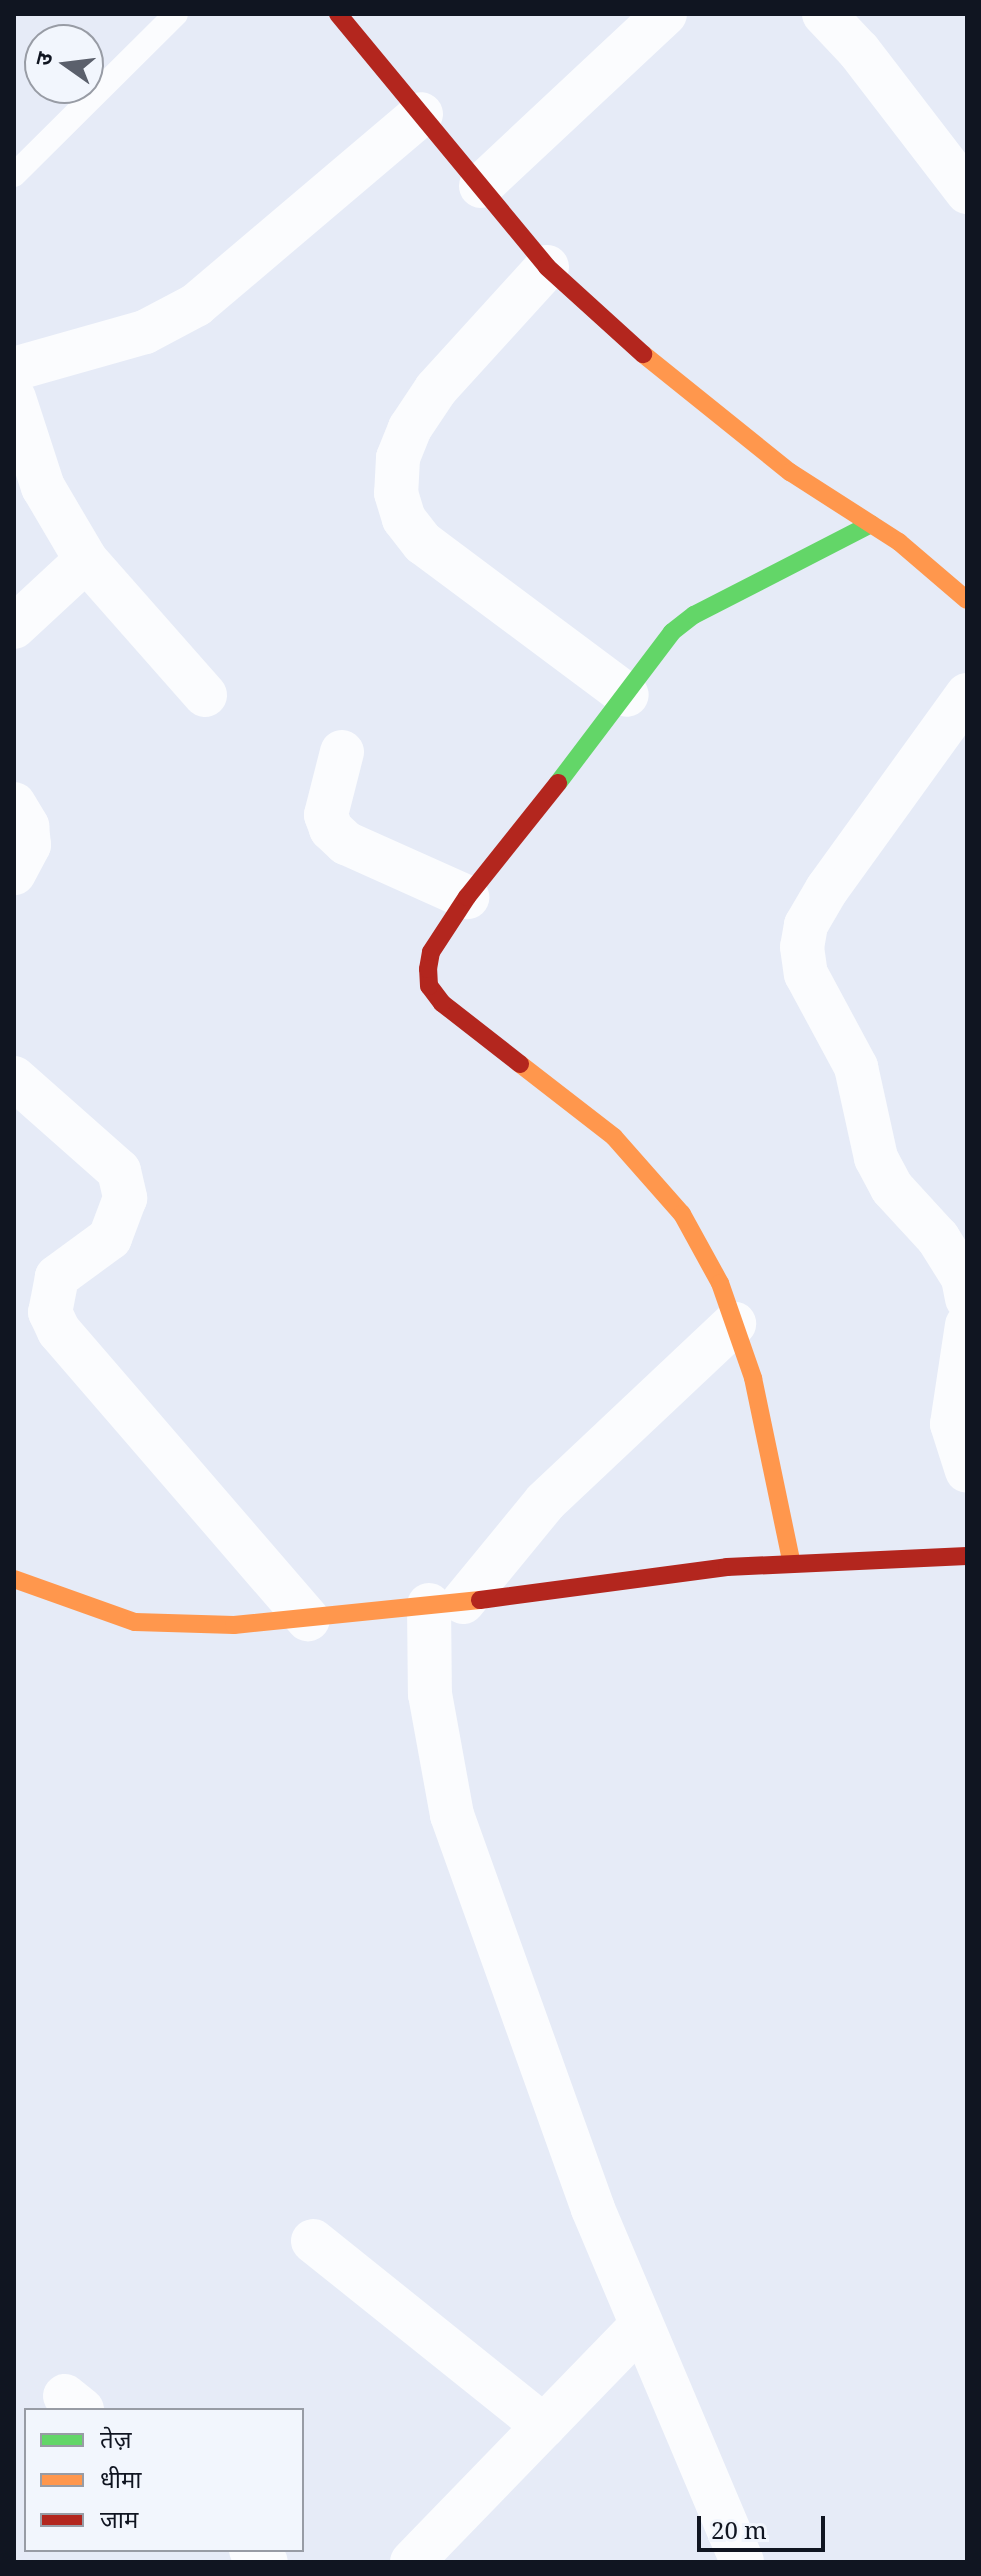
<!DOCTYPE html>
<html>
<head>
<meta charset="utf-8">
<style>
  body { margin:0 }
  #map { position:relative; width:981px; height:2576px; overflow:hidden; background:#e6ebf7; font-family:"Noto Serif","Noto Sans Devanagari",serif }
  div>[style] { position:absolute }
  .lane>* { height:24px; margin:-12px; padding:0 12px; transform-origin:12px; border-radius:12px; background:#fbfcfe }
  .street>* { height:44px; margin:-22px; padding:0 22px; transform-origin:22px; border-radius:22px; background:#fbfcfe }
  .fast>* { height:18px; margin:-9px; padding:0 9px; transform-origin:9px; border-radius:9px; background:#63d668 }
  .slow>* { height:18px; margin:-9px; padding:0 9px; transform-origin:9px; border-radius:9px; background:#ff974d }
  .jam>* { height:18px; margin:-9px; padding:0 9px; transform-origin:9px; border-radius:9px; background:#b3261e }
  span { translate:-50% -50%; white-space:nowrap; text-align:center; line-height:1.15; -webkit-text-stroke:6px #f2f6fd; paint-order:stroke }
  .frame { position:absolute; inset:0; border:16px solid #101521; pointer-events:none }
  .legend { position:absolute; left:24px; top:2408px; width:280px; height:144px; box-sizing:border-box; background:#f2f6fd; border:2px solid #989ca5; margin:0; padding:10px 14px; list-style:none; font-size:24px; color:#101521 }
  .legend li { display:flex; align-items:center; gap:16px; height:40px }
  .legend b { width:40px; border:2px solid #989ca5 }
  .north { position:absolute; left:24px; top:24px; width:80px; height:80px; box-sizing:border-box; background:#f2f6fd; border:2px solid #989ca5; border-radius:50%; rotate:284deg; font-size:22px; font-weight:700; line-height:32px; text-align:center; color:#101521 }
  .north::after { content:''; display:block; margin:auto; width:28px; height:36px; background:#5b606c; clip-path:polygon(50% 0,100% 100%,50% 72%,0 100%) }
  .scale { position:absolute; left:697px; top:2516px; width:128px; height:36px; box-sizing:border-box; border:4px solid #101521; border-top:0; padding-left:10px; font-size:24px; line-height:28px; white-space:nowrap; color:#101521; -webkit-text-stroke:6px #f2f6fd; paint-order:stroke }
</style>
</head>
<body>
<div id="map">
  <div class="lane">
    <div style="left:14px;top:175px;width:228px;rotate:-44.8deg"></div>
  </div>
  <div class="street">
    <div style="left:824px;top:14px;width:51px;rotate:46.6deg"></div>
    <div style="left:859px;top:51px;width:178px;rotate:52.5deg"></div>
    <div style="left:481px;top:186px;width:252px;rotate:-43.1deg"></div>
    <div style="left:547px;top:267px;width:165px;rotate:132.3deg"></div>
    <div style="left:436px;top:389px;width:47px;rotate:123.7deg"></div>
    <div style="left:410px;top:428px;width:32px;rotate:112deg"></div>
    <div style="left:398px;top:458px;width:35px;rotate:93deg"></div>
    <div style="left:396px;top:493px;width:27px;rotate:73deg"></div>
    <div style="left:404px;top:519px;width:31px;rotate:52deg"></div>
    <div style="left:423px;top:543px;width:254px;rotate:36.7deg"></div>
    <div style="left:14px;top:369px;width:136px;rotate:-15.8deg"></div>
    <div style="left:145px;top:332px;width:58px;rotate:-27.9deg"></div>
    <div style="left:196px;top:305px;width:295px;rotate:-40.3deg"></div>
    <div style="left:14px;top:398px;width:94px;rotate:72deg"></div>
    <div style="left:43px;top:487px;width:85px;rotate:59.5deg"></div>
    <div style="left:86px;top:560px;width:180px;rotate:48.6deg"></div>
    <div style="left:14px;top:627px;width:98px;rotate:-42.9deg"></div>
    <div style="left:967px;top:695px;width:239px;rotate:125.8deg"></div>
    <div style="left:827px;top:889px;width:42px;rotate:120.3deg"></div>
    <div style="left:806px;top:925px;width:22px;rotate:100deg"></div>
    <div style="left:802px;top:947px;width:27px;rotate:82deg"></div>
    <div style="left:806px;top:974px;width:106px;rotate:61.7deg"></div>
    <div style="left:856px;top:1067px;width:93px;rotate:77.6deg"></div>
    <div style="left:876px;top:1158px;width:34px;rotate:62deg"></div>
    <div style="left:892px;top:1188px;width:68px;rotate:47.4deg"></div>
    <div style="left:938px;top:1238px;width:47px;rotate:58deg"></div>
    <div style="left:963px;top:1278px;width:21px;rotate:79deg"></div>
    <div style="left:342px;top:752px;width:65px;rotate:104.3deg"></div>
    <div style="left:326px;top:815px;width:15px;rotate:70deg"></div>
    <div style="left:331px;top:829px;width:21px;rotate:43deg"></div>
    <div style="left:346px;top:843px;width:133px;rotate:24.1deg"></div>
    <div style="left:14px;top:804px;width:26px;rotate:59deg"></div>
    <div style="left:27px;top:826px;width:19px;rotate:84deg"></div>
    <div style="left:29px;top:845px;width:32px;rotate:118deg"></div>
    <div style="left:14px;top:1078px;width:140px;rotate:41.5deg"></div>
    <div style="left:119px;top:1171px;width:28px;rotate:77deg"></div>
    <div style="left:125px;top:1198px;width:43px;rotate:110.6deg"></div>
    <div style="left:110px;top:1238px;width:66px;rotate:143.7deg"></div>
    <div style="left:57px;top:1277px;width:36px;rotate:101deg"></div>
    <div style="left:50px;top:1312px;width:21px;rotate:65deg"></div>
    <div style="left:59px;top:1331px;width:381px;rotate:49.2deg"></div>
    <div style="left:967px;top:1325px;width:100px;rotate:98.6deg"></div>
    <div style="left:952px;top:1424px;width:49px;rotate:72.3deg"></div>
    <div style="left:463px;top:1602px;width:129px;rotate:-50.6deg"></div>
    <div style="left:545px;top:1502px;width:260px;rotate:-43.3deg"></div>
    <div style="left:429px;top:1605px;width:89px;rotate:89.4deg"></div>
    <div style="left:430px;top:1694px;width:123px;rotate:79.7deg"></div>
    <div style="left:452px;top:1815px;width:418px;rotate:70.3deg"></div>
    <div style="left:593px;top:2209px;width:383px;rotate:67.1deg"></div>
    <div style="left:313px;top:2241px;width:296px;rotate:38.7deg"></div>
    <div style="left:65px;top:2396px;width:22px;rotate:39deg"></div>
    <div style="left:251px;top:2550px;width:19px;rotate:39deg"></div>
    <div style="left:412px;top:2562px;width:329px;rotate:-45.9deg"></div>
  </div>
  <div class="fast">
    <div style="left:558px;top:783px;width:189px;rotate:-52.9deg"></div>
    <div style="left:672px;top:632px;width:28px;rotate:-38deg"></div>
    <div style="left:694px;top:615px;width:199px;rotate:-27.2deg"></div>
  </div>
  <div class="slow">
    <div style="left:643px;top:354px;width:189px;rotate:38.8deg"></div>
    <div style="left:790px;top:472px;width:130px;rotate:32.7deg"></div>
    <div style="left:899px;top:542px;width:89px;rotate:40.5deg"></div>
    <div style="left:520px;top:1064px;width:119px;rotate:37.8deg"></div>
    <div style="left:614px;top:1137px;width:103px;rotate:48.6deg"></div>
    <div style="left:682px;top:1214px;width:79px;rotate:61.2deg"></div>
    <div style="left:720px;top:1283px;width:101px;rotate:70.8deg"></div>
    <div style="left:753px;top:1378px;width:190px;rotate:78.2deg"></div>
    <div style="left:14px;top:1579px;width:128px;rotate:19.6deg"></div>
    <div style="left:135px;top:1622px;width:99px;rotate:1.7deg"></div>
    <div style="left:234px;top:1625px;width:247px;rotate:-5.8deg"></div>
  </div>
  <div class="jam">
    <div style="left:338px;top:14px;width:328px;rotate:50.4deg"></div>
    <div style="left:547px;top:267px;width:130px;rotate:42.2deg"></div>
    <div style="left:520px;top:1064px;width:99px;rotate:-142deg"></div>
    <div style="left:442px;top:1003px;width:21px;rotate:-127deg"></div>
    <div style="left:429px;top:986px;width:17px;rotate:-93deg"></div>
    <div style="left:428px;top:969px;width:17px;rotate:-80deg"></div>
    <div style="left:431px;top:952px;width:66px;rotate:-56.8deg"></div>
    <div style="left:467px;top:897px;width:146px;rotate:-51.4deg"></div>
    <div style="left:480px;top:1600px;width:249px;rotate:-7.6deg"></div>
    <div style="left:727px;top:1567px;width:240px;rotate:-2.6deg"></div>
  </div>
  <div class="frame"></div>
  <ul class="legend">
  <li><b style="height:10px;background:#63d668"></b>तेज़</li>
  <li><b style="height:10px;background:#ff974d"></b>धीमा</li>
  <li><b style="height:10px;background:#b3261e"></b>जाम</li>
  </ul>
  <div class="north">उ</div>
  <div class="scale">20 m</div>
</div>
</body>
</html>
